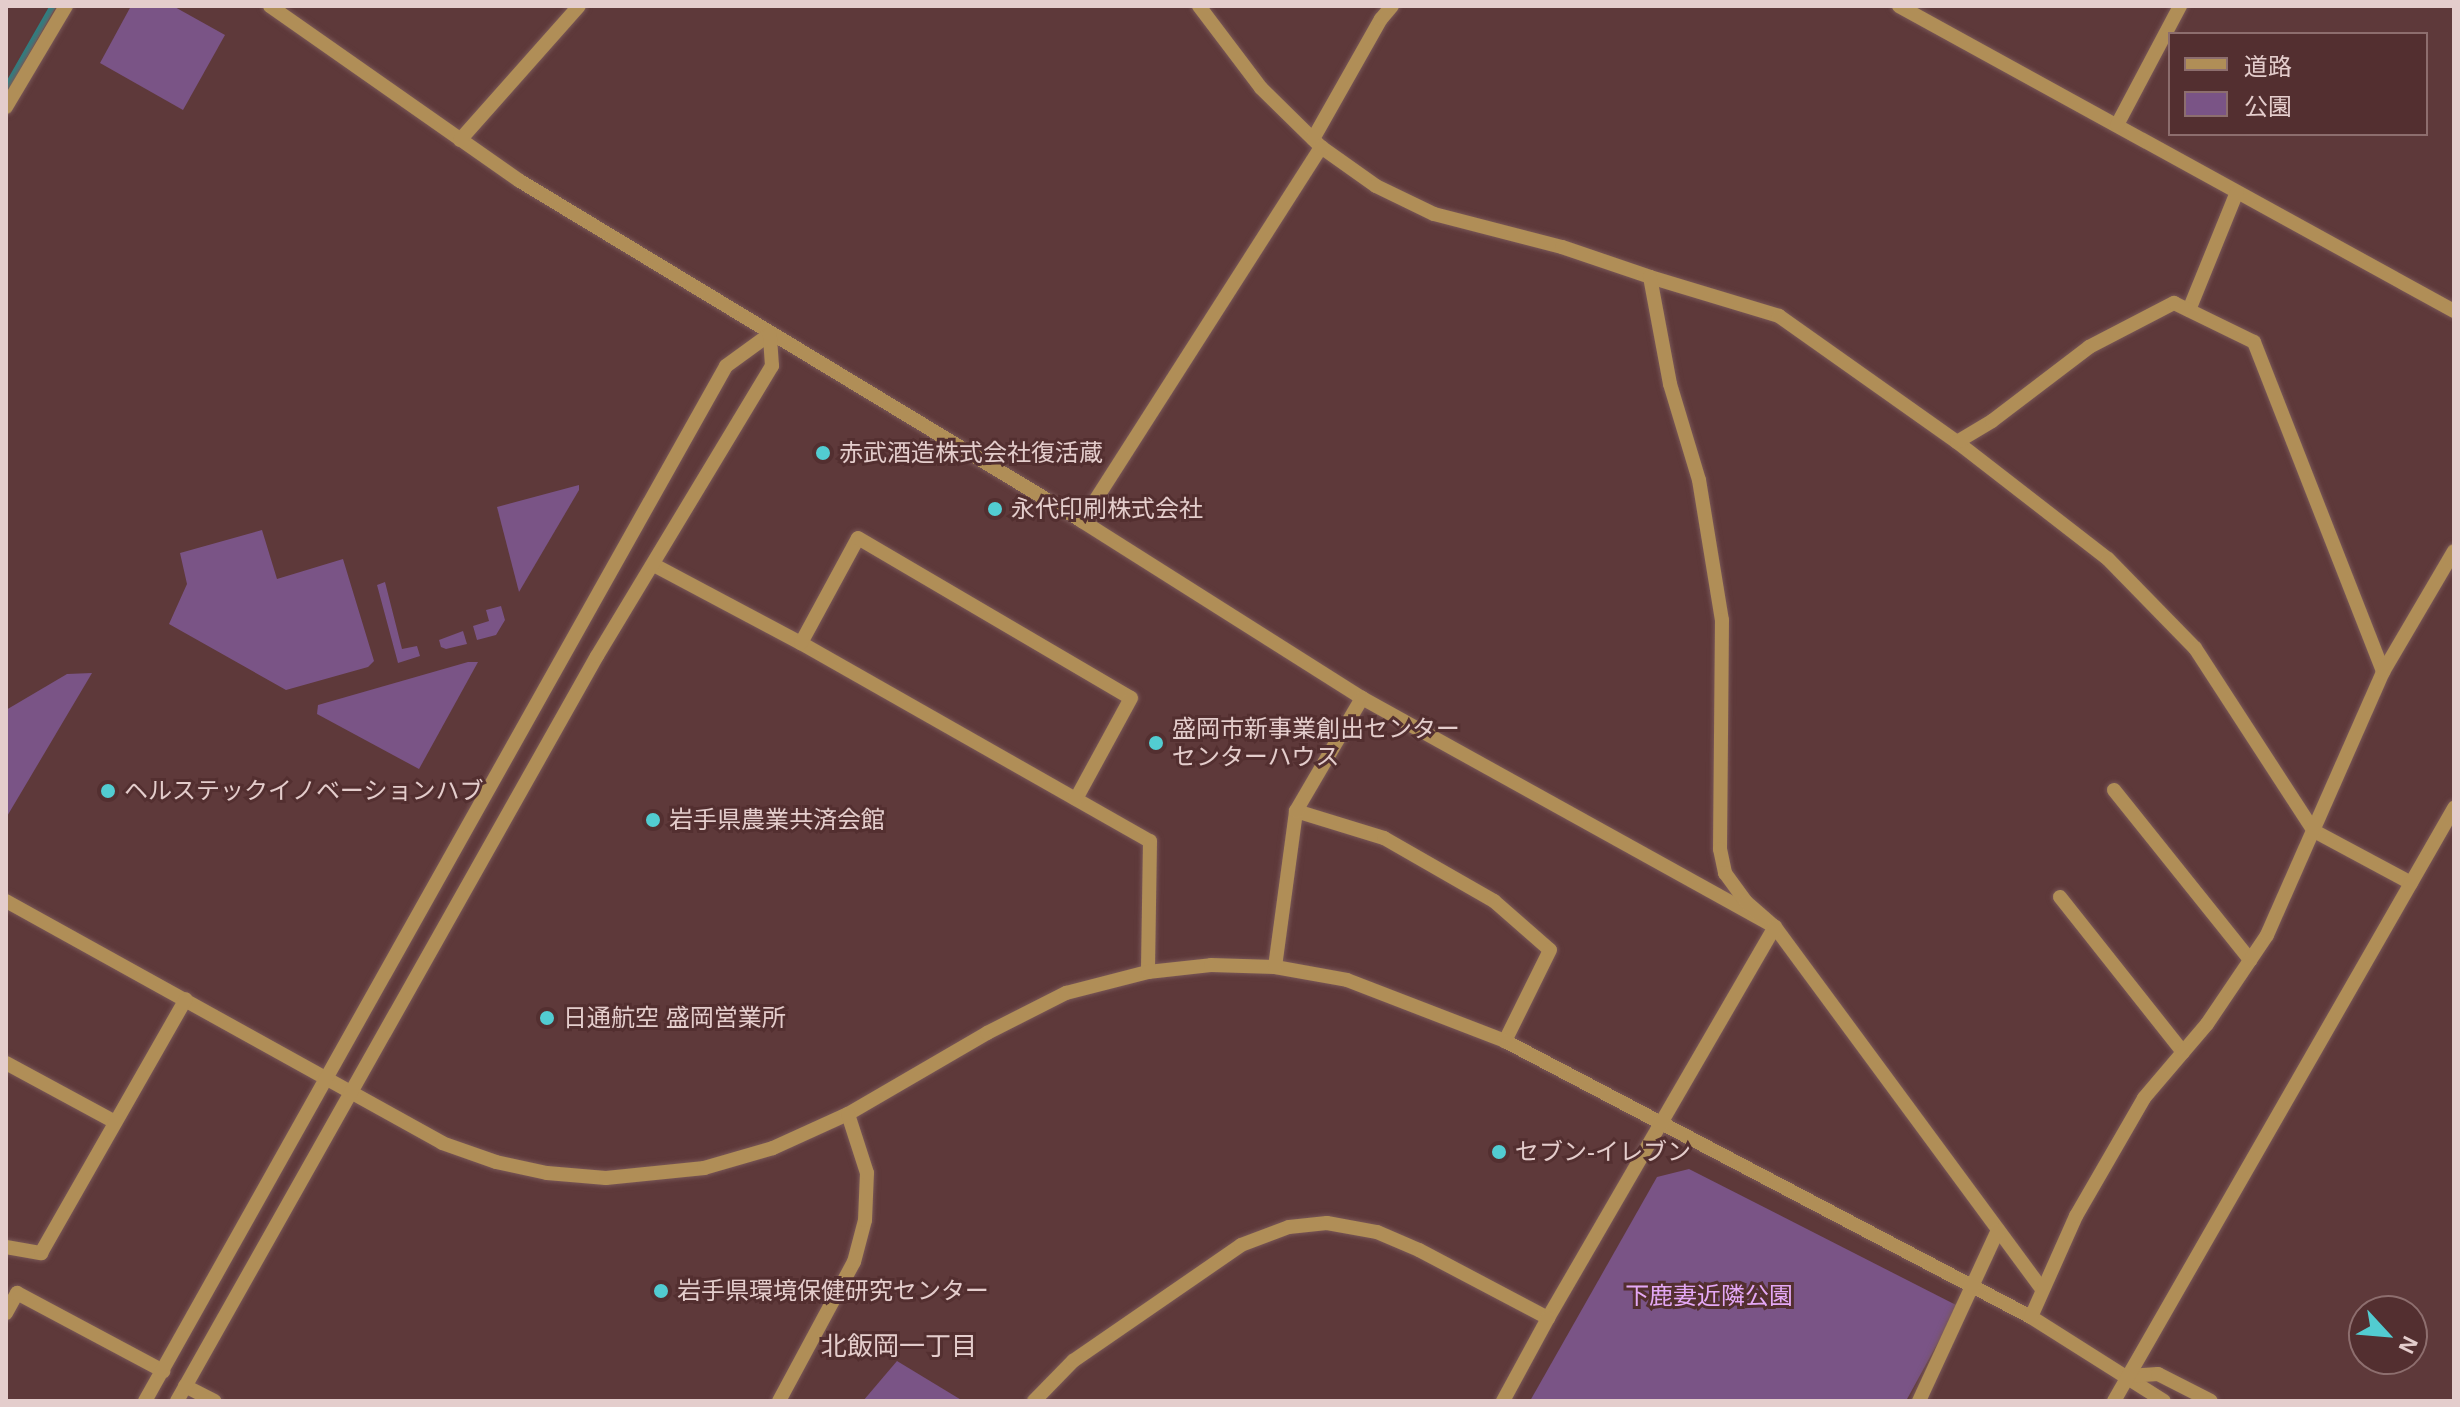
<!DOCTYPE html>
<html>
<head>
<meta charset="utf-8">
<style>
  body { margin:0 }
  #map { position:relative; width:2460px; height:1407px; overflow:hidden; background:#5e393a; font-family:Arial,"Noto Sans JP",sans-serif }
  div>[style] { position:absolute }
  .green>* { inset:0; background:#7a5486 }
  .stream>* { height:6px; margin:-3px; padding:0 3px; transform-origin:3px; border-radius:3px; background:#317e81 }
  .roads { filter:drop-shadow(0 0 2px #795757) drop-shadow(0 0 2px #795757) }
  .minor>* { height:14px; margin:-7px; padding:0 7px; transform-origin:7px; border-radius:7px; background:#b08e57 }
  .dots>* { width:22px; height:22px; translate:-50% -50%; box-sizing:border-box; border:4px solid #532f30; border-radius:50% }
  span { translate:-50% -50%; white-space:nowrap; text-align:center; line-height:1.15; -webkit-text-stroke:6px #532f30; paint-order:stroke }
  .poi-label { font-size:24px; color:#e4cdcc }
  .left { translate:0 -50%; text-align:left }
  .park-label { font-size:24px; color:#e4a8f5 }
  .neighbourhood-label { font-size:26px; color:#e4cdcc }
  .frame { position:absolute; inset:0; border:8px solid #e4cdcc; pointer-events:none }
  .legend { position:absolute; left:2168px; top:32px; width:260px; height:104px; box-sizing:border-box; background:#532f30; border:2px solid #8d6e6e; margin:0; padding:10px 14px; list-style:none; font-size:24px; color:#e4cdcc }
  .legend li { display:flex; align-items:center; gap:16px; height:40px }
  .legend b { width:40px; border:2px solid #8d6e6e }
  .north { position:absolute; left:2348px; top:1295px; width:80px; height:80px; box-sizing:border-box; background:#532f30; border:2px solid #8d6e6e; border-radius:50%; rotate:116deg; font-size:22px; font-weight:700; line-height:32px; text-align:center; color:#e4cdcc }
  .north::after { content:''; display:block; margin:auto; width:28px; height:36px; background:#52ccd1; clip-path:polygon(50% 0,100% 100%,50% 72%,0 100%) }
</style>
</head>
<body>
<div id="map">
  <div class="green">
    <div style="clip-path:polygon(131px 6px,173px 6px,225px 35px,183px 110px,100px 63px)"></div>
    <div style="clip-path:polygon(579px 485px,579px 490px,519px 592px,497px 507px)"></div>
    <div style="clip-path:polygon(262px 530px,277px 579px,343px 559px,374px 661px,368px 667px,286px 690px,169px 624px,187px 584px,180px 553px)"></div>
    <div style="clip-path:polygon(385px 582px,402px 649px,417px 646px,420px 656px,398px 663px,377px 585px)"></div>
    <div style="clip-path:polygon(501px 606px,505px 620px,496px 635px,477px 640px,473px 626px,489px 621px,486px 610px)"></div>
    <div style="clip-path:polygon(463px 631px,467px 644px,446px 649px,441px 647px,439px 640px)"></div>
    <div style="clip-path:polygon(468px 662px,478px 662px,419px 769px,317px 714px,318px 705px)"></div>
    <div style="clip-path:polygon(92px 673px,6px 818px,6px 710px,67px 674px)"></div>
    <div style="clip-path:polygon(1689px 1169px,1958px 1306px,1906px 1401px,1530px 1401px,1657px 1177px)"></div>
    <div style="clip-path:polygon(897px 1361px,963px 1401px,863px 1401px)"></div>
  </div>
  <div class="stream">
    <div style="left:6px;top:88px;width:95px;rotate:-60.2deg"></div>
  </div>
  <div class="roads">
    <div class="minor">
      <div style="left:270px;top:6px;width:305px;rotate:35deg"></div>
      <div style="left:520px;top:181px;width:657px;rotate:31.17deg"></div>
      <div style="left:1082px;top:521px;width:331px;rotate:32.3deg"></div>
      <div style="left:1362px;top:698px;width:472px;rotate:29deg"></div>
      <div style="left:1199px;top:6px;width:103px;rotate:52.9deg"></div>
      <div style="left:1261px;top:88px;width:84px;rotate:44.5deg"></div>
      <div style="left:1321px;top:147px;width:67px;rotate:35.3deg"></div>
      <div style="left:1376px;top:186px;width:64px;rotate:25.8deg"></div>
      <div style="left:1434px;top:214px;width:132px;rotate:14.5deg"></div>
      <div style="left:1562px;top:247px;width:93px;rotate:18.8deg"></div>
      <div style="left:1650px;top:277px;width:135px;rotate:16.8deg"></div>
      <div style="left:1779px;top:316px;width:218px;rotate:35.3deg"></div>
      <div style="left:1957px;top:442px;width:191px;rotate:37.8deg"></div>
      <div style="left:2108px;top:559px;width:124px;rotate:45.7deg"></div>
      <div style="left:2195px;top:648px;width:218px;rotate:57deg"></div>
      <div style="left:2314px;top:831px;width:110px;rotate:28.2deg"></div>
      <div style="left:1899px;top:6px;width:633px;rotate:28.79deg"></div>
      <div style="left:6px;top:107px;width:117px;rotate:-59.3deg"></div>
      <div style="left:2117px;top:125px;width:135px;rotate:-62.1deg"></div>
      <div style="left:1313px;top:139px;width:138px;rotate:-60.5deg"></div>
      <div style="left:1381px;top:19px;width:17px;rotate:-50deg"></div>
      <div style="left:460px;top:140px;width:179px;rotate:-48.4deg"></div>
      <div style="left:1650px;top:277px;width:109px;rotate:79.4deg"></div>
      <div style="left:1670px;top:384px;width:100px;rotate:73.2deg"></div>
      <div style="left:1699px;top:480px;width:142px;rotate:80.7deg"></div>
      <div style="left:1722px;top:620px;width:229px;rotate:90.5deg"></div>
      <div style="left:1720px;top:849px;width:25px;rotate:78deg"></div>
      <div style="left:1725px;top:873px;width:36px;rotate:54deg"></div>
      <div style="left:1746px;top:902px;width:38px;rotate:41deg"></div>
      <div style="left:1775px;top:927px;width:450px;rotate:53.6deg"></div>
      <div style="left:2189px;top:310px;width:127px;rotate:-67.9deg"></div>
      <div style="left:1957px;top:442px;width:41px;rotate:-31deg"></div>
      <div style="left:1992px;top:421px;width:122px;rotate:-37.3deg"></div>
      <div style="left:2089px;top:347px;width:96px;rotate:-27.4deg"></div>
      <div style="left:2174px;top:303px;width:89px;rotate:26deg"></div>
      <div style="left:2254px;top:342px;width:354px;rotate:68.6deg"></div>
      <div style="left:1082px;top:521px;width:444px;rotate:-57.4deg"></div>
      <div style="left:654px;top:565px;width:166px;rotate:28deg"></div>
      <div style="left:801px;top:643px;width:401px;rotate:29.6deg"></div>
      <div style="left:1150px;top:841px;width:131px;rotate:90.9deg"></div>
      <div style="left:801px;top:643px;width:119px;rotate:-61.5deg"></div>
      <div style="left:858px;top:538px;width:316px;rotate:30.4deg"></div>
      <div style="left:1131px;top:698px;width:115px;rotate:118.6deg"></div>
      <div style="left:2114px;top:790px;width:218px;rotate:51.3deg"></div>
      <div style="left:1296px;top:811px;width:92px;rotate:17.1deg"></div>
      <div style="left:1384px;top:838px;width:127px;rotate:29.8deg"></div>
      <div style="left:1494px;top:901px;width:74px;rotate:41.2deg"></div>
      <div style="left:1550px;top:950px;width:102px;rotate:116.3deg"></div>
      <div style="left:2060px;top:897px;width:198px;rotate:51.6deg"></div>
      <div style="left:6px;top:901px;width:499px;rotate:29deg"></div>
      <div style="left:442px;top:1143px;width:57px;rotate:19.4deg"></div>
      <div style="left:496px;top:1162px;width:52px;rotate:12.2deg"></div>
      <div style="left:547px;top:1173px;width:59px;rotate:4.8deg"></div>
      <div style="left:606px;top:1178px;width:99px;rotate:-5.8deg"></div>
      <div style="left:704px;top:1168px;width:72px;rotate:-16.2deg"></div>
      <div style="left:773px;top:1148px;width:82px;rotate:-24.4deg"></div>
      <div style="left:848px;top:1114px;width:161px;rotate:-30.2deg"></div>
      <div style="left:987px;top:1033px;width:89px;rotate:-26.9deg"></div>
      <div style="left:1066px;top:993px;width:85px;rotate:-14.4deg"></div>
      <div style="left:1148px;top:972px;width:63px;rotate:-6.3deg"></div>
      <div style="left:1211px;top:965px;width:64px;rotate:1.8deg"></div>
      <div style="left:1275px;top:967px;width:73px;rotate:10.2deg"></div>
      <div style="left:1347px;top:980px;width:169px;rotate:21.1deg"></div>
      <div style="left:1505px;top:1041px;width:594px;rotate:27.69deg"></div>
      <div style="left:2031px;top:1317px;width:157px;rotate:32.3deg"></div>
      <div style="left:1275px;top:967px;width:157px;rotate:-82.3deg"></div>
      <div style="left:1296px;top:811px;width:131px;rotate:-59.7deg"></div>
      <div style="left:6px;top:1063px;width:124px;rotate:28.4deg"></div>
      <div style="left:6px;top:1247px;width:36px;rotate:10deg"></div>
      <div style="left:41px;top:1253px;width:292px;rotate:-60.3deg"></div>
      <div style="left:6px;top:1313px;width:23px;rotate:-61deg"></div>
      <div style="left:17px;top:1293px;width:166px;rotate:28.1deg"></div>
      <div style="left:2031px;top:1317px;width:111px;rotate:-66deg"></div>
      <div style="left:2076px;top:1216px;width:136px;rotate:-60deg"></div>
      <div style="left:2144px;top:1098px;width:97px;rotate:-49.6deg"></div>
      <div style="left:2207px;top:1024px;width:107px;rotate:-56deg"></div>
      <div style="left:2267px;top:935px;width:287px;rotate:-66.2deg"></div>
      <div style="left:2383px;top:672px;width:140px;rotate:-59.6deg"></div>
      <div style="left:2128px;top:1376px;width:30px;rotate:-4deg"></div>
      <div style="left:2158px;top:1374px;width:59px;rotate:27deg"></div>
      <div style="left:185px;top:1386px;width:33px;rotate:27deg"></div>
      <div style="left:145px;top:1401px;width:1187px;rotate:-60.69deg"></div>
      <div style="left:726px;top:366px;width:54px;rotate:-36deg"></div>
      <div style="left:177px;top:1401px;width:855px;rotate:-60.59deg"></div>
      <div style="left:597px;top:656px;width:339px;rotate:-58.9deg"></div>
      <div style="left:772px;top:366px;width:32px;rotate:-94deg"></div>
      <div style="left:779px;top:1401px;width:158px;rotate:-61.7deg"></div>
      <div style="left:854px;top:1262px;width:43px;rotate:-75.3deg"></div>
      <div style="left:865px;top:1220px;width:47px;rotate:-87.6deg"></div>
      <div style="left:867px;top:1173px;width:62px;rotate:-107.9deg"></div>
      <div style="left:1034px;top:1401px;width:56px;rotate:-45.7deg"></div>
      <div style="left:1073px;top:1361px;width:204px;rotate:-34.6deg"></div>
      <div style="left:1241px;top:1245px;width:51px;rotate:-20.6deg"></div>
      <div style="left:1289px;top:1227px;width:38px;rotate:-6deg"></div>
      <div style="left:1327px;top:1223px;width:51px;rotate:10.2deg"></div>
      <div style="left:1377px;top:1232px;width:46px;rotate:23.2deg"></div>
      <div style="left:1419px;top:1250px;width:146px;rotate:27.8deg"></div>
      <div style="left:1548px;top:1318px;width:452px;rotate:-59.9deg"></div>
      <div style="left:1503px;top:1401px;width:94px;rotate:-61.5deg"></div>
      <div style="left:1919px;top:1401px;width:188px;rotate:-65.2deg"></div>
      <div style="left:2114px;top:1401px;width:684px;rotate:-60.17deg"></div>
    </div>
  </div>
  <div class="dots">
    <div style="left:823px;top:453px;background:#52ccd1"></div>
    <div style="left:995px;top:509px;background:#52ccd1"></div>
    <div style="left:1156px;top:743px;background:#52ccd1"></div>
    <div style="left:108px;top:791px;background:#52ccd1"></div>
    <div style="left:653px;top:820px;background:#52ccd1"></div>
    <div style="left:547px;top:1018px;background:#52ccd1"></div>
    <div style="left:1499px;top:1152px;background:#52ccd1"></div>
    <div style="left:661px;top:1291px;background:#52ccd1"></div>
  </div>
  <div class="poi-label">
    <span class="left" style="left:839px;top:453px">赤武酒造株式会社復活蔵</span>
    <span class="left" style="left:1011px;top:509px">永代印刷株式会社</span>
    <span class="left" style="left:1172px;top:743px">盛岡市新事業創出センター<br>センターハウス</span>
    <span class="left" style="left:124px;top:791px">ヘルステックイノベーションハブ</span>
    <span class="left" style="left:669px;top:820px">岩手県農業共済会館</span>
    <span class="left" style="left:563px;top:1018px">日通航空 盛岡営業所</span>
    <span class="left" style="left:1515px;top:1152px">セブン-イレブン</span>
    <span class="left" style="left:677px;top:1291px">岩手県環境保健研究センター</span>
  </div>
  <div class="park-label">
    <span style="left:1709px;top:1296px">下鹿妻近隣公園</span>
  </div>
  <div class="neighbourhood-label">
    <span style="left:899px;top:1347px">北飯岡一丁目</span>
  </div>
  <div class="frame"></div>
  <ul class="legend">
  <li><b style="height:10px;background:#b08e57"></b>道路</li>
  <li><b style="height:22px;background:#7a5486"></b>公園</li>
  </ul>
  <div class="north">N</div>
</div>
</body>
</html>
